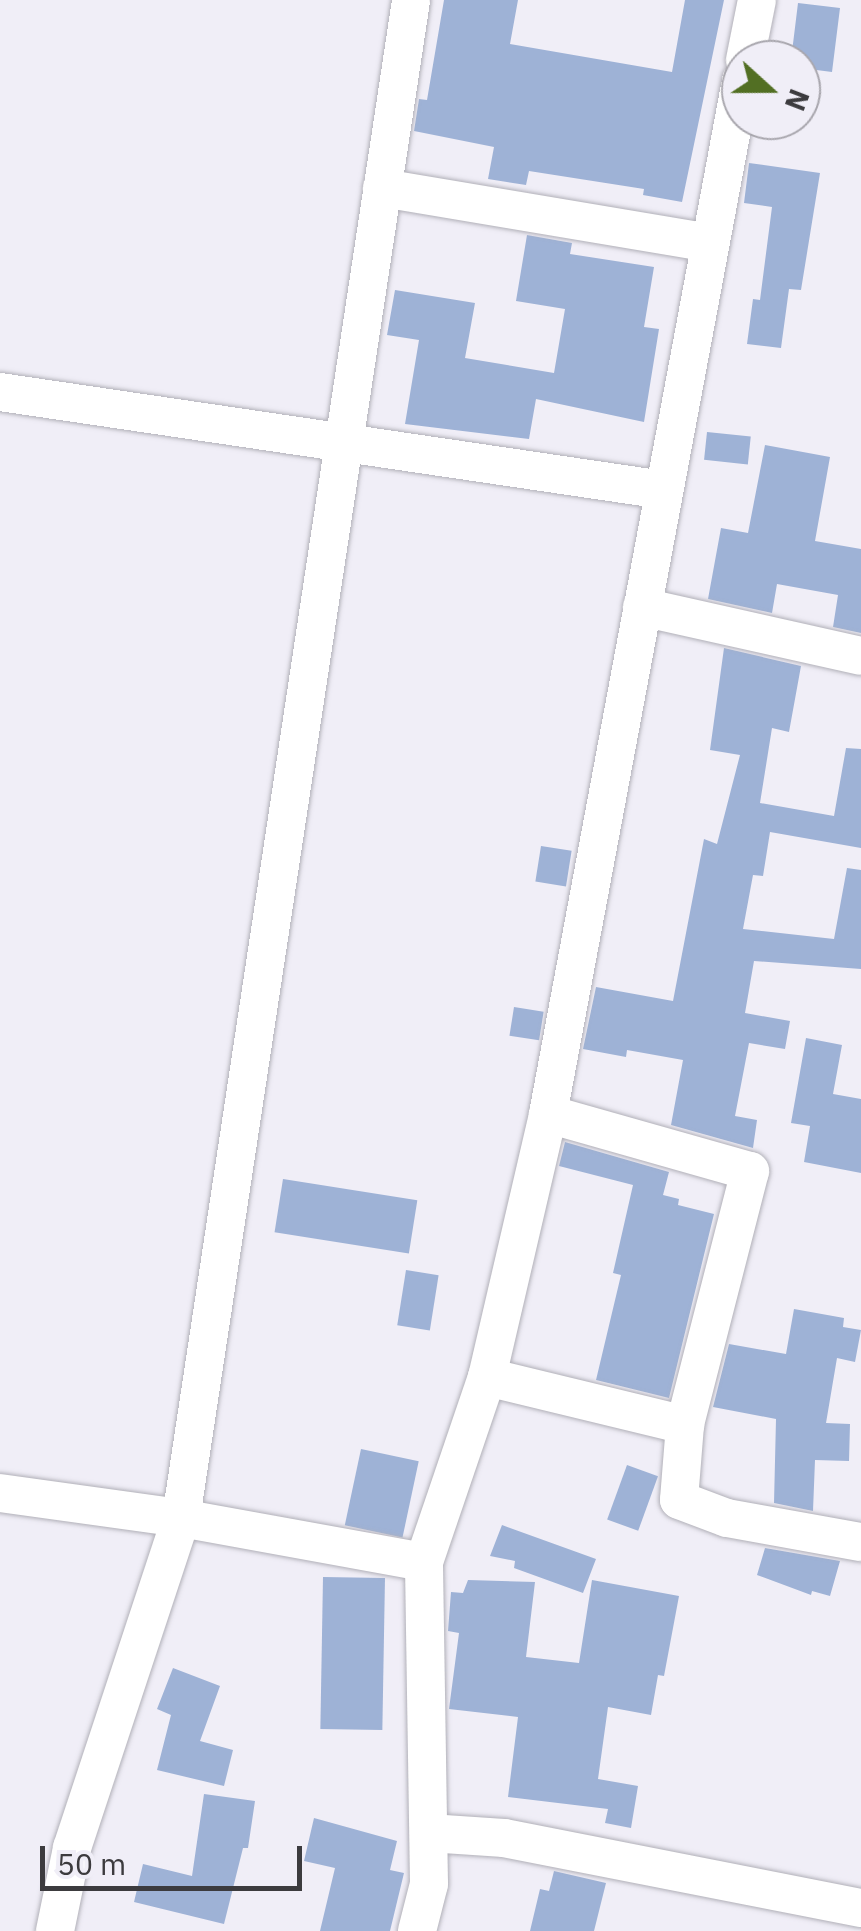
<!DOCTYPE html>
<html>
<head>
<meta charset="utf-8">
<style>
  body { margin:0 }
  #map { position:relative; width:861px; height:1931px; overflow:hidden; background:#f0eef7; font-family:"IBM Plex Sans",sans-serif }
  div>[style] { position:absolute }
  .building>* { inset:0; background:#9eb2d6; transform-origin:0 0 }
  .roads { filter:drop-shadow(0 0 2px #b1b0b8) drop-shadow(0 0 2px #b1b0b8) }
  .minor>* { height:38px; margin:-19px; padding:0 19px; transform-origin:19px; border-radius:19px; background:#fff }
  span { translate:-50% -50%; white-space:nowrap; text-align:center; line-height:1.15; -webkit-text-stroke:8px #f0eef7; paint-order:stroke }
  .north { position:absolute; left:721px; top:40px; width:100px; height:100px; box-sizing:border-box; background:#f0eef7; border:2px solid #a8a6ad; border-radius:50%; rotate:111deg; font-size:28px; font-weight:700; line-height:40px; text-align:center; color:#3c3b3e }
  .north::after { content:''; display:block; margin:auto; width:35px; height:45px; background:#526f23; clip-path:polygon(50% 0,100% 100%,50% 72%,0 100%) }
  .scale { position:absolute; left:40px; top:1846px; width:262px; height:45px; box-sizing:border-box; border:5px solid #3c3b3e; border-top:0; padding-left:12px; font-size:30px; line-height:35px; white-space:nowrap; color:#3c3b3e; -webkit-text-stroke:8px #f0eef7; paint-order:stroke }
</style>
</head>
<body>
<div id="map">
  <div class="building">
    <div style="clip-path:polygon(444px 0,518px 0,510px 44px,672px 72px,685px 0,724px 0,682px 202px,643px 195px,644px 189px,529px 171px,526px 185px,488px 179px,494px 147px,414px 131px,419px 99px,427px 100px)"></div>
    <div style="clip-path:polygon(798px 3px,840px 8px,832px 72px,801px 68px,801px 60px,791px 60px)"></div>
    <div style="clip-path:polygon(749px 163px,820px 173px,801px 290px,789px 289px,781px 348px,747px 344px,753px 299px,760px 300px,772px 207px,744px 203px)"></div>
    <div style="clip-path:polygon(527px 235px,572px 243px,570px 254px,654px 267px,644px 327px,659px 329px,644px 422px,536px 399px,529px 439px,405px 424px,419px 340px,387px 335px,395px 290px,475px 303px,465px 358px,554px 373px,565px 309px,516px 301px)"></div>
    <div style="left:707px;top:432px;width:44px;height:28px;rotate:6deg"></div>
    <div style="clip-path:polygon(765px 445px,830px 457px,815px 541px,861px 549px,861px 633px,833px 627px,838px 595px,777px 584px,772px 613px,708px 599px,721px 528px,748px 533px)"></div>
    <div style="clip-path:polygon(724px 648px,801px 666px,789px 732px,772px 728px,760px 803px,834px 816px,846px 748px,861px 749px,861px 848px,770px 832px,763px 876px,753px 875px,743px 929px,834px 939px,847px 868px,861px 870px,861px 969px,754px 961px,745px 1013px,790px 1021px,785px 1049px,749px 1043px,735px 1116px,757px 1120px,753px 1148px,671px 1125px,683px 1060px,627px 1050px,626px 1057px,583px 1049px,596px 987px,673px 1001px,704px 839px,717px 844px,740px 755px,710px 750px)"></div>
    <div style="left:541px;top:846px;width:31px;height:36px;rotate:9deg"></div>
    <div style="left:514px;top:1007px;width:30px;height:29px;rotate:9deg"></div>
    <div style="clip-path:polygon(806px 1038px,842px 1045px,833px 1094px,861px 1099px,861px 1173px,804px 1162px,810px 1126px,791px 1123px)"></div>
    <div style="clip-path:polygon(565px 1142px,669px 1172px,663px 1195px,679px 1199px,678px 1205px,714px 1214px,669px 1398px,596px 1380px,621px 1275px,613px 1273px,633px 1185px,559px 1166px)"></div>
    <div style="left:283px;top:1179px;width:136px;height:54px;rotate:9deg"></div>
    <div style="left:406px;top:1270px;width:33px;height:56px;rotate:9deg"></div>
    <div style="clip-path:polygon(794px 1309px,844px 1318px,843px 1327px,861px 1330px,855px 1362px,837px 1358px,826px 1423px,850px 1424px,849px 1461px,815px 1460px,813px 1511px,774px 1503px,776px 1419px,713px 1407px,729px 1344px,786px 1354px)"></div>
    <div style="left:361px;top:1449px;width:59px;height:78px;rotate:12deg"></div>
    <div style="left:627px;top:1465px;width:33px;height:58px;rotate:20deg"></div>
    <div style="clip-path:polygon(502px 1525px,596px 1559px,583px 1593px,514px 1568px,515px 1561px,490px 1556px)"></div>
    <div style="clip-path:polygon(765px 1548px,840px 1561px,830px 1596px,812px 1591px,811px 1595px,757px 1575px)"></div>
    <div style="left:323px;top:1577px;width:62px;height:152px;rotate:1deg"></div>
    <div style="clip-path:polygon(468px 1580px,535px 1582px,526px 1657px,579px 1663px,592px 1580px,679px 1596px,664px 1676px,658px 1675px,651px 1715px,608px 1707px,598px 1779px,638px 1786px,631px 1828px,605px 1823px,608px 1809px,508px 1797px,518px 1717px,449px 1709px,459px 1633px,448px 1631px,451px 1592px,463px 1593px)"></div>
    <div style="clip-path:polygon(173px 1668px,220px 1686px,200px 1741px,233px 1750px,224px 1786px,157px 1770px,171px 1715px,157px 1709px)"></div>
    <div style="clip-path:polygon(204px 1794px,255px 1801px,248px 1848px,243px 1848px,224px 1924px,134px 1902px,143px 1864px,192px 1876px)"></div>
    <div style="clip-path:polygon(314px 1818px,397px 1841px,390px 1870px,404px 1873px,390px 1931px,320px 1931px,335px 1868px,304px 1861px)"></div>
    <div style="clip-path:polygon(554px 1871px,606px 1883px,594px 1931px,530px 1931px,540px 1889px,549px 1891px)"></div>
  </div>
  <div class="roads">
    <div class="minor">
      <div style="left:745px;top:60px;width:61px;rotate:-78.7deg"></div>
      <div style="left:382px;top:188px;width:332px;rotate:9.5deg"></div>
      <div style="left:0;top:392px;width:671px;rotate:8.4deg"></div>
      <div style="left:642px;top:607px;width:224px;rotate:12.6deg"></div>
      <div style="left:548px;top:1114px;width:210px;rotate:15.8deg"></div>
      <div style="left:750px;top:1171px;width:262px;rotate:104.4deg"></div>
      <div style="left:685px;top:1425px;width:75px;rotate:94.6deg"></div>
      <div style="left:679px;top:1500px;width:51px;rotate:20.6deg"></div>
      <div style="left:727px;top:1518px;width:136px;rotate:10.2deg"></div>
      <div style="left:487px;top:1377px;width:204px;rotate:13.6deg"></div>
      <div style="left:0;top:1493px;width:183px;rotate:7.9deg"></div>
      <div style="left:181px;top:1518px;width:247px;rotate:10.3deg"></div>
      <div style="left:429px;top:1833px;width:75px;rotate:3.8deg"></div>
      <div style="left:504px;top:1838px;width:364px;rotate:11.1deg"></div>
      <div style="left:55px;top:1931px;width:85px;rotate:-78.4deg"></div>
      <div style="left:72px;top:1848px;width:348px;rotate:-71.7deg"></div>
      <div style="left:181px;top:1518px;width:1535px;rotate:-81.38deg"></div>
      <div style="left:417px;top:1931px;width:49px;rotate:-75.7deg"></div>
      <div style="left:429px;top:1884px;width:322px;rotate:-90.9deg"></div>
      <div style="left:424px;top:1562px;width:195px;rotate:-71.2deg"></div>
      <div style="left:487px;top:1377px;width:270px;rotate:-76.9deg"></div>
      <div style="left:548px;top:1114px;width:1051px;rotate:-79.42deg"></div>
    </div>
  </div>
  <div class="north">N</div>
  <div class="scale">50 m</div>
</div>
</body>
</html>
